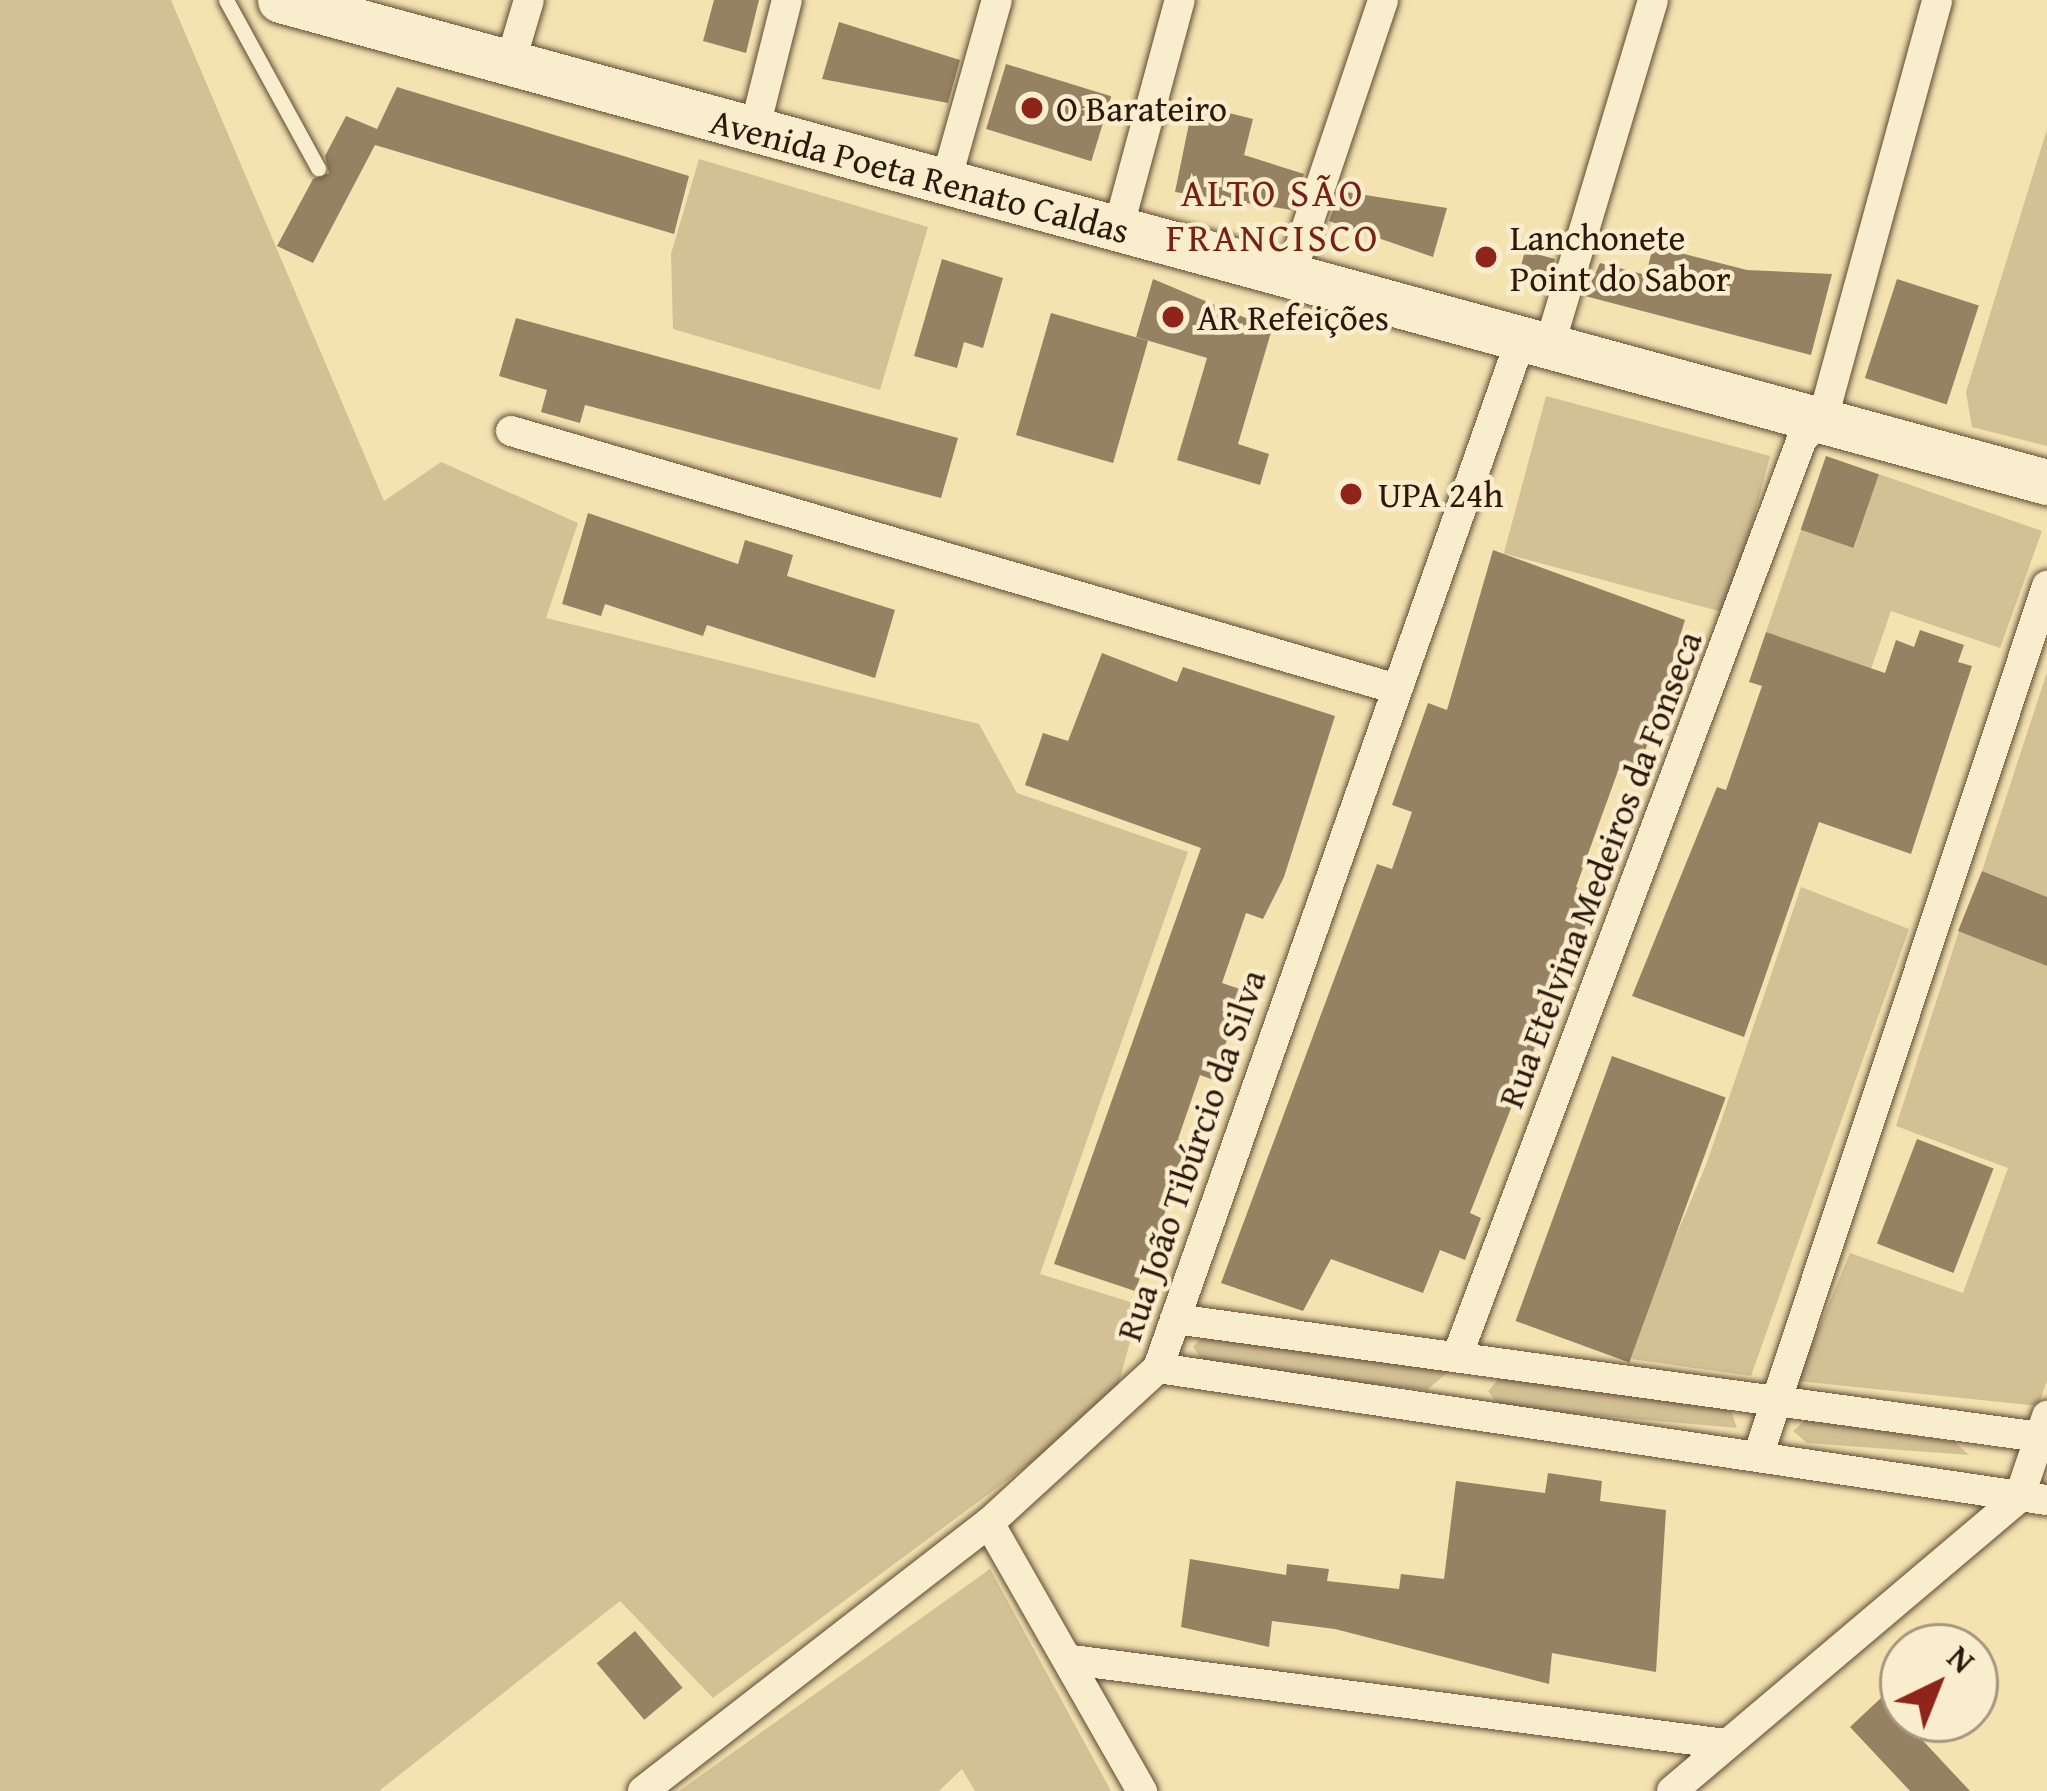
<!DOCTYPE html>
<html>
<head>
<meta charset="utf-8">
<style>
  body { margin:0 }
  #map { position:relative; width:2047px; height:1791px; overflow:hidden; background:#f4e3b1; font-family:"Gentium Book Plus",serif }
  div>[style] { position:absolute }
  .green>* { inset:0; background:#d3c095; transform-origin:0 0 }
  .building>* { inset:0; background:#968162; transform-origin:0 0 }
  .roads { filter:drop-shadow(0 0 3px #614a35) drop-shadow(0 0 3px #614a35) }
  .lane>* { height:15px; margin:-7.5px; padding:0 7.5px; transform-origin:7.5px; border-radius:7.5px; background:#f8edcc }
  .street>* { height:30px; margin:-15px; padding:0 15px; transform-origin:15px; border-radius:15px; background:#f8edcc }
  .secondary>* { height:45px; margin:-22.5px; padding:0 22.5px; transform-origin:22.5px; border-radius:22.5px; background:#f8edcc }
  .dots>* { width:33px; height:33px; translate:-50% -50%; box-sizing:border-box; border:6px solid #f8edcc; border-radius:50% }
  span { translate:-50% -50%; white-space:nowrap; text-align:center; line-height:1.15; -webkit-text-stroke:9px #f8edcc; paint-order:stroke }
  .poi-label { font-size:36px; color:#30170c }
  .left { translate:0 -50%; text-align:left }
  .street-label { font-size:36px; color:#30170c }
  .neighbourhood-label { font-size:39px; color:#7a1f14; letter-spacing:3px }
  .north { position:absolute; left:1879px; top:1623px; width:120px; height:120px; box-sizing:border-box; background:#f8edcc; border:3px solid #a8977f; border-radius:50%; rotate:43deg; font-size:33px; font-weight:700; line-height:48px; text-align:center; color:#30170c }
  .north::after { content:''; display:block; margin:auto; width:42px; height:54px; background:#8f2418; clip-path:polygon(50% 0,100% 100%,50% 72%,0 100%) }
</style>
</head>
<body>
<div id="map">
  <div class="green">
    <div style="clip-path:polygon(0 0,171px 0,384px 501px,441px 462px,578px 523px,546px 618px,979px 724px,1017px 793px,1188px 852px,1040px 1274px,1140px 1305px,1118px 1386px,1082px 1425px,713px 1698px,620px 1601px,379px 1791px,0 1791px)"></div>
    <div style="clip-path:polygon(2047px 129px,2047px 446px,1972px 427px,1966px 392px)"></div>
    <div style="clip-path:polygon(699px 159px,928px 227px,880px 390px,673px 329px,671px 254px)"></div>
    <div style="left:1546px;top:396px;width:232px;height:163px;rotate:15deg"></div>
    <div style="clip-path:polygon(1879px 474px,2042px 531px,2000px 648px,1891px 611px,1871px 669px,1766px 632px,1801px 530px,1854px 548px)"></div>
    <div style="clip-path:polygon(2047px 672px,2047px 897px,1982px 871px)"></div>
    <div style="clip-path:polygon(1801px 887px,1909px 929px,1751px 1376px,1624px 1358px,1706px 1165px)"></div>
    <div style="clip-path:polygon(1959px 931px,2047px 966px,2047px 1381px,2038px 1406px,1797px 1381px,1850px 1253px,1963px 1293px,2008px 1168px,1896px 1126px)"></div>
    <div style="clip-path:polygon(1206px 1333px,1442px 1360px,1448px 1372px,1427px 1390px,1206px 1366px,1193px 1347px)"></div>
    <div style="clip-path:polygon(1500px 1378px,1730px 1408px,1737px 1428px,1500px 1407px,1488px 1391px)"></div>
    <div style="clip-path:polygon(1806px 1420px,1955px 1442px,1969px 1455px,1807px 1443px,1793px 1431px)"></div>
    <div style="clip-path:polygon(990px 1569px,1111px 1791px,975px 1791px,962px 1769px,939px 1791px,679px 1791px)"></div>
  </div>
  <div class="building">
    <div style="clip-path:polygon(714px 0,759px 0,746px 53px,703px 41px)"></div>
    <div style="clip-path:polygon(839px 22px,960px 60px,948px 103px,822px 79px)"></div>
    <div style="left:1006px;top:64px;width:110px;height:68px;rotate:17deg"></div>
    <div style="clip-path:polygon(397px 87px,689px 176px,674px 234px,375px 145px,313px 263px,277px 246px,313px 179px,329px 173px,325px 156px,346px 116px,377px 129px)"></div>
    <div style="clip-path:polygon(1193px 104px,1253px 119px,1244px 155px,1304px 174px,1292px 210px,1175px 192px)"></div>
    <div style="clip-path:polygon(1340px 191px,1447px 208px,1433px 257px,1329px 221px)"></div>
    <div style="clip-path:polygon(1653px 246px,1747px 270px,1832px 274px,1811px 355px,1585px 296px,1600px 263px,1646px 275px)"></div>
    <div style="left:1525px;top:251px;width:31px;height:28px;rotate:15deg"></div>
    <div style="clip-path:polygon(942px 259px,1003px 278px,983px 348px,964px 342px,957px 368px,914px 356px)"></div>
    <div style="clip-path:polygon(1153px 279px,1272px 329px,1238px 444px,1269px 454px,1260px 485px,1177px 460px,1207px 358px,1136px 337px)"></div>
    <div style="left:1897px;top:279px;width:86px;height:104px;rotate:18deg"></div>
    <div style="left:1051px;top:313px;width:101px;height:127px;rotate:16deg"></div>
    <div style="clip-path:polygon(516px 318px,958px 438px,941px 498px,585px 405px,580px 423px,541px 412px,547px 390px,499px 376px)"></div>
    <div style="left:1826px;top:456px;width:56px;height:78px;rotate:19deg"></div>
    <div style="clip-path:polygon(588px 513px,738px 564px,745px 540px,793px 555px,787px 576px,895px 610px,875px 678px,707px 625px,703px 636px,605px 604px,601px 616px,562px 604px)"></div>
    <div style="clip-path:polygon(1493px 550px,1685px 620px,1637px 778px,1618px 771px,1576px 887px,1598px 895px,1583px 933px,1569px 928px,1541px 1002px,1551px 1006px,1470px 1213px,1481px 1218px,1465px 1260px,1440px 1250px,1423px 1293px,1331px 1259px,1303px 1311px,1221px 1283px,1377px 864px,1392px 869px,1412px 812px,1392px 805px,1428px 703px,1447px 710px)"></div>
    <div style="clip-path:polygon(1920px 630px,1964px 645px,1958px 662px,1972px 666px,1911px 854px,1819px 822px,1744px 1037px,1632px 996px,1717px 787px,1726px 790px,1762px 686px,1749px 682px,1766px 632px,1885px 673px,1896px 640px,1914px 647px)"></div>
    <div style="clip-path:polygon(1102px 653px,1177px 682px,1183px 667px,1335px 716px,1284px 877px,1263px 919px,1246px 913px,1222px 983px,1240px 989px,1227px 1039px,1214px 1080px,1200px 1075px,1178px 1139px,1191px 1144px,1135px 1291px,1054px 1264px,1201px 848px,1025px 785px,1043px 733px,1068px 741px)"></div>
    <div style="clip-path:polygon(1982px 871px,2047px 897px,2047px 966px,1958px 931px)"></div>
    <div style="left:1612px;top:1056px;width:121px;height:282px;rotate:20deg"></div>
    <div style="left:1917px;top:1139px;width:82px;height:112px;rotate:21deg"></div>
    <div style="clip-path:polygon(1548px 1473px,1602px 1481px,1600px 1501px,1666px 1510px,1656px 1672px,1552px 1653px,1549px 1684px,1335px 1629px,1272px 1621px,1269px 1647px,1181px 1627px,1190px 1559px,1286px 1575px,1287px 1564px,1329px 1569px,1327px 1581px,1399px 1589px,1401px 1574px,1444px 1579px,1456px 1481px,1545px 1493px)"></div>
    <div style="left:635px;top:1631px;width:74px;height:50px;rotate:50deg"></div>
    <div style="clip-path:polygon(1882px 1697px,1970px 1791px,1910px 1791px,1850px 1727px)"></div>
  </div>
  <div class="roads">
    <div class="lane">
      <div style="left:226px;top:0;width:192px;rotate:61.3deg"></div>
    </div>
    <div class="street">
      <div style="left:512px;top:57px;width:59px;rotate:-73.4deg"></div>
      <div style="left:754px;top:131px;width:135px;rotate:-75.9deg"></div>
      <div style="left:946px;top:181px;width:188px;rotate:-74.3deg"></div>
      <div style="left:1118px;top:229px;width:237px;rotate:-74.9deg"></div>
      <div style="left:1290px;top:277px;width:292px;rotate:-71.4deg"></div>
      <div style="left:1549px;top:347px;width:362px;rotate:-73.3deg"></div>
      <div style="left:511px;top:431px;width:916px;rotate:16.24deg"></div>
      <div style="left:1175px;top:1319px;width:880px;rotate:7.77deg"></div>
      <div style="left:1458px;top:1354px;width:978px;rotate:-69.4deg"></div>
      <div style="left:1802px;top:439px;width:30px;rotate:-45deg"></div>
      <div style="left:1823px;top:418px;width:433px;rotate:-74.7deg"></div>
      <div style="left:1158px;top:1368px;width:899px;rotate:8.45deg"></div>
      <div style="left:1759px;top:1453px;width:914px;rotate:-71.62deg"></div>
      <div style="left:989px;top:1523px;width:309px;rotate:60.3deg"></div>
      <div style="left:1072px;top:1660px;width:659px;rotate:7.32deg"></div>
      <div style="left:643px;top:1791px;width:438px;rotate:-37.8deg"></div>
      <div style="left:989px;top:1523px;width:229px;rotate:-42.5deg"></div>
      <div style="left:1158px;top:1368px;width:1091px;rotate:-70.57deg"></div>
      <div style="left:1672px;top:1791px;width:454px;rotate:-40.2deg"></div>
      <div style="left:2019px;top:1498px;width:87px;rotate:-71.1deg"></div>
    </div>
    <div class="secondary">
      <div style="left:280px;top:0;width:1832px;rotate:15.26deg"></div>
    </div>
  </div>
  <div class="dots">
    <div style="left:1032px;top:108px;background:#8f2418"></div>
    <div style="left:1486px;top:257px;background:#8f2418"></div>
    <div style="left:1173px;top:317px;background:#8f2418"></div>
    <div style="left:1351px;top:494px;background:#8f2418"></div>
  </div>
  <div class="poi-label">
    <span class="left" style="left:1056px;top:108px">O Barateiro</span>
    <span class="left" style="left:1510px;top:257px">Lanchonete<br>Point do Sabor</span>
    <span class="left" style="left:1197px;top:317px">AR Refeições</span>
    <span class="left" style="left:1378px;top:494px">UPA 24h</span>
  </div>
  <div class="street-label">
    <span style="left:920px;top:175px;rotate:15deg">Avenida Poeta Renato Caldas</span>
    <span style="left:1599px;top:869px;rotate:-69deg">Rua Etelvina Medeiros da Fonseca</span>
    <span style="left:1190px;top:1155px;rotate:-71deg">Rua João Tibúrcio da Silva</span>
  </div>
  <div class="neighbourhood-label">
    <span style="left:1273px;top:215px">ALTO SÃO<br>FRANCISCO</span>
  </div>
  <div class="north">N</div>
</div>
</body>
</html>
